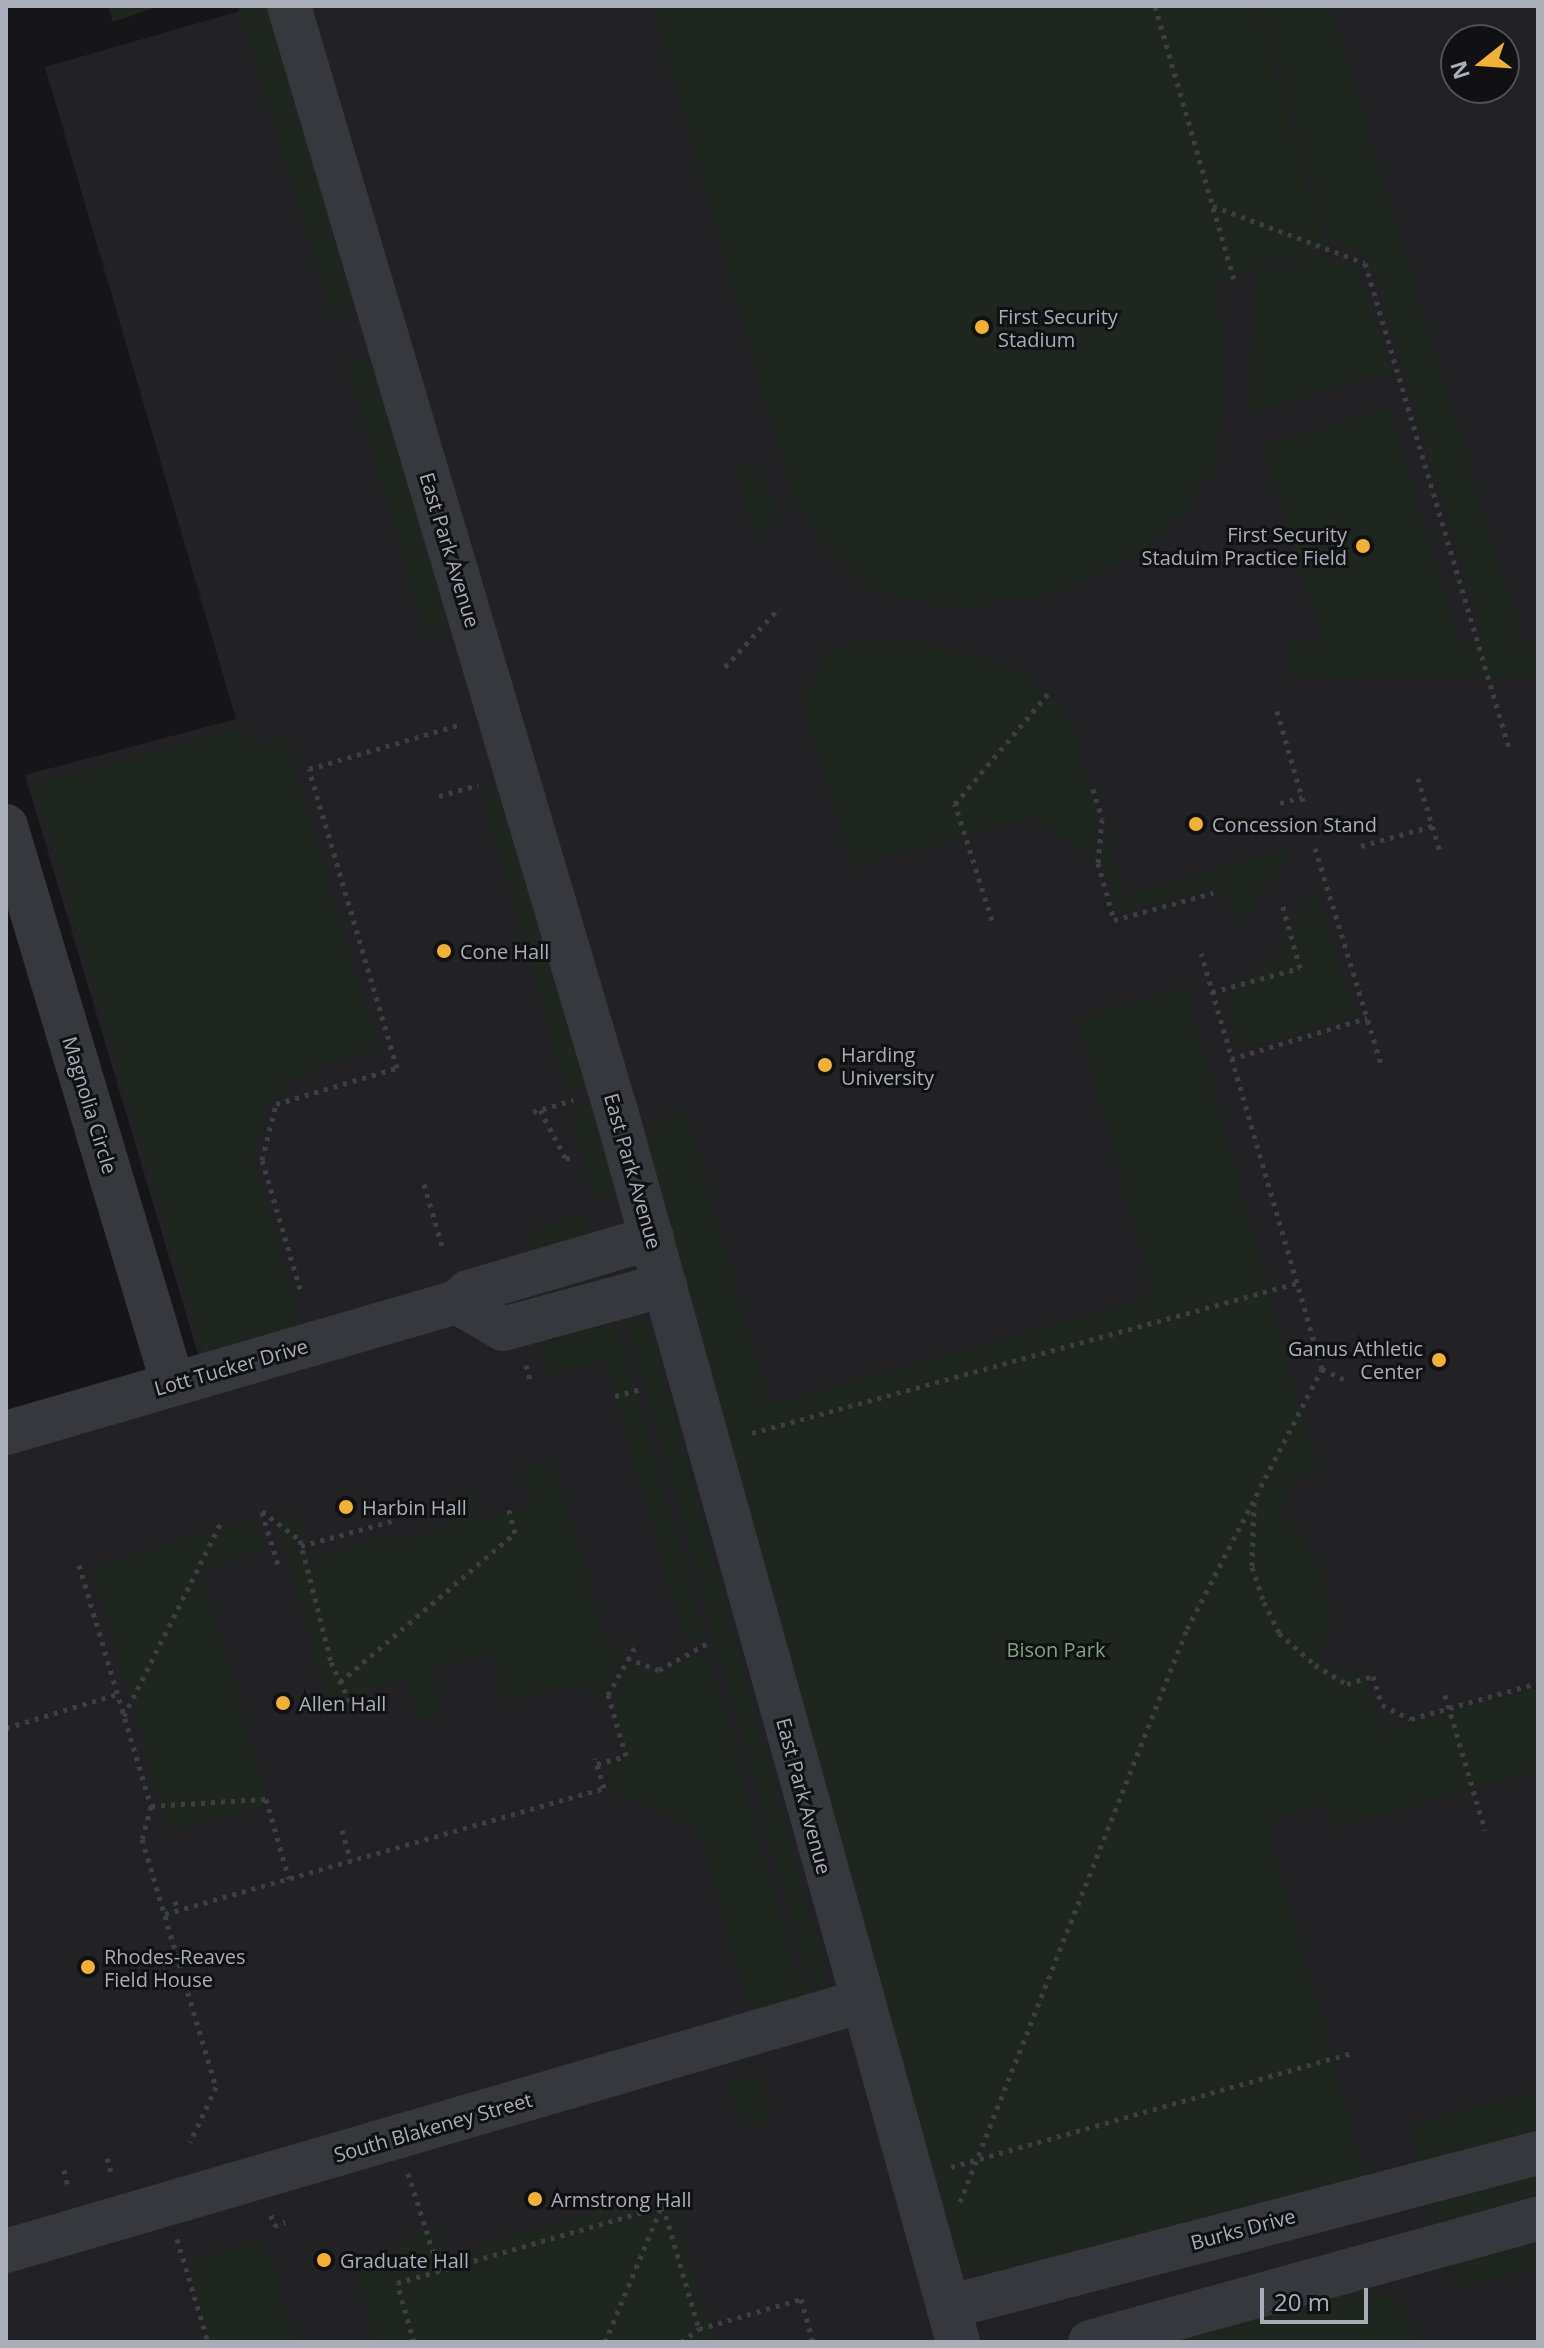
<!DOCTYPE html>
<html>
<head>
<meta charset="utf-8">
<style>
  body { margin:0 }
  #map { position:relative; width:1544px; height:2348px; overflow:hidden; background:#161618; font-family:"Open Sans",sans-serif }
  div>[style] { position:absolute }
  .built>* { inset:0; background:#222225 }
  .green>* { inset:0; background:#1e261f; transform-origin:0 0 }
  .path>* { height:5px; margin-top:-2.5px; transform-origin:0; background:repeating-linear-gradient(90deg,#3d3f44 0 4px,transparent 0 10px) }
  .minor>* { height:44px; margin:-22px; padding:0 22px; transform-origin:22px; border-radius:22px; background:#37383d }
  .dots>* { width:22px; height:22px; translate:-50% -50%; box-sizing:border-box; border:4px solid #111113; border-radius:50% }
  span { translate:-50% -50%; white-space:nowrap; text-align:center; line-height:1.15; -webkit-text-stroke:6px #111113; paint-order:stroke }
  .poi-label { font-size:20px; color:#a8adb8 }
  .left { translate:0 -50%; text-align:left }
  .right { translate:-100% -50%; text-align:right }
  .street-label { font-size:20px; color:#a8adb8 }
  .park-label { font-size:20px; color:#7fa381 }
  .frame { position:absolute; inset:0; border:8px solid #a8adb8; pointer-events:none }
  .north { position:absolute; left:1440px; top:24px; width:80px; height:80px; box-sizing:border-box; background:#111113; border:2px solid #4d4f55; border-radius:50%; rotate:253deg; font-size:22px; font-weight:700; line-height:32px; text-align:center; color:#a8adb8 }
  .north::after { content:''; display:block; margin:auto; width:28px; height:36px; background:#f2b134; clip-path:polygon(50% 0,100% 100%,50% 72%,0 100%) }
  .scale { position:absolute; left:1260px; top:2288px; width:108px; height:36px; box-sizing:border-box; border:4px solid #a8adb8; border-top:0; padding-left:10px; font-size:24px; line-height:28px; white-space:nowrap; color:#a8adb8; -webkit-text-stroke:6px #111113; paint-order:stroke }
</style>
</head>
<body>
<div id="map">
  <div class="built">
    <div style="clip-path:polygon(evenodd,258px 6px,1538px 6px,1538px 2342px,6px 2342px,6px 1448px,198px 1354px,25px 775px,236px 719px,45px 67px,258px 6px,1456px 40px,1504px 40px,1504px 88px,1456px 88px,1456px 40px)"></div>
  </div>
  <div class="green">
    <div style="clip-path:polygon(108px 6px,159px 6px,113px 22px)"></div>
    <div style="clip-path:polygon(238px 6px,269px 6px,353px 291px,342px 313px,332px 316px)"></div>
    <div style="clip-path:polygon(653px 6px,1258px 6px,1327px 246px,1217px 281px,1225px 374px,1217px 462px,1184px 513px,1144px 549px,1056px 593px,964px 609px,878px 593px,831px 553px,795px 505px)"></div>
    <div style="clip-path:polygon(1263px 6px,1331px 6px,1521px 635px,1486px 646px,1370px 258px,1331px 244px)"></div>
    <div style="clip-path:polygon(1319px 255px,1358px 269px,1393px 372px,1250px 414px,1253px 275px)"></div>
    <div style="clip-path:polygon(363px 360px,376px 370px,449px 616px,443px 633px,427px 638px,346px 363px)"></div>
    <div style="left:1389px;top:407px;width:249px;height:132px;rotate:73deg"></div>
    <div style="clip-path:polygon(751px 462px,778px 511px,759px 548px,735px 467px)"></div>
    <div style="clip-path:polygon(882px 641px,929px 644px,1017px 669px,1070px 715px,1099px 817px,1093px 856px,1087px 858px,1036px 817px,852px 867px,802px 699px,833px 646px)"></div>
    <div style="left:1538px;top:641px;width:36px;height:252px;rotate:90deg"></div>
    <div style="clip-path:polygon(244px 728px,250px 748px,286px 738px,379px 1050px,319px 1068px,282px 1088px,262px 1115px,254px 1160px,305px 1333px,206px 1361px,34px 783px)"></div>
    <div style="left:500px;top:784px;width:316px;height:20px;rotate:74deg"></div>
    <div style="clip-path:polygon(1104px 823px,1124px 895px,1290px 848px,1243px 925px,1237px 927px,1228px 894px,1218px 896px,1215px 886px,1123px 912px,1116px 906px,1102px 863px)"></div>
    <div style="clip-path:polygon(1317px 889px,1355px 1016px,1239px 1050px,1225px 1000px,1272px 958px)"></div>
    <div style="clip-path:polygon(1186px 987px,1319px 1473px,1296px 1479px,1278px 1510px,1314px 1551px,1326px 1585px,1329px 1623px,1320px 1663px,1346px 1677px,1365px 1672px,1383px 1731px,1538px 1687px,1538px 1771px,1333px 1829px,1326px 1805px,1267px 1822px,1366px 2179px,1000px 2275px,968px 2268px,950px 2248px,649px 1155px,650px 1134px,662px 1118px,685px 1109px,769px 1405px,1154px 1296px,1076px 1018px)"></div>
    <div style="left:591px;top:1104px;width:91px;height:23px;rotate:74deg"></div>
    <div style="left:585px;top:1214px;width:31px;height:60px;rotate:71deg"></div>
    <div style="clip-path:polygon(623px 1310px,640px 1314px,652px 1329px,830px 1989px,822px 1992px,804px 1961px)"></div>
    <div style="clip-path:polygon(609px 1324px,618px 1329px,704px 1632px,685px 1642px,605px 1360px,547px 1376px,541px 1350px,546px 1342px)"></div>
    <div style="clip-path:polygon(554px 1460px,608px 1648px,633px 1641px,604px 1696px,592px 1700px,586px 1683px,505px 1703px,491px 1653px,431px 1670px,443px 1714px,418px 1721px,406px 1681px,328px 1703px,276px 1517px,296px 1512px,310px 1558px,393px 1534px,396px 1543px,452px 1527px,444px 1497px,473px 1489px,482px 1520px,531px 1506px,521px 1469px)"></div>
    <div style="clip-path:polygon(255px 1519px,265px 1550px,201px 1569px,269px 1804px,169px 1833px,92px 1567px)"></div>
    <div style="clip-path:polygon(707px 1649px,795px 1965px,812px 1994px,750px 2012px,699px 1828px,611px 1792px,604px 1767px,629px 1760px,611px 1694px,629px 1663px,660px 1673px)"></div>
    <div style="left:758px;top:2072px;width:50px;height:31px;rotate:73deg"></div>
    <div style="clip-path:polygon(1538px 2090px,1538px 2266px,1457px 2289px,1408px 2126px)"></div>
    <div style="clip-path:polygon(669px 2189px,715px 2342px,377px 2342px,354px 2266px,397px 2253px,394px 2243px,441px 2229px,449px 2255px)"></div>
    <div style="clip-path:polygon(265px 2239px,296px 2342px,211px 2342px,188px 2263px)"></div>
    <div style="clip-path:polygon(1349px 2288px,1387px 2294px,1402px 2305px,1419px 2342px,1168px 2342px)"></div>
  </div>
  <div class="path">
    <div style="left:1155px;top:6px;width:285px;rotate:73.9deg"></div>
    <div style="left:1213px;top:206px;width:162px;rotate:20.6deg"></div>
    <div style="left:1365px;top:263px;width:509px;rotate:73.45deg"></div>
    <div style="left:725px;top:667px;width:80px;rotate:-47.5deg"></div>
    <div style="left:1277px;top:711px;width:94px;rotate:73.9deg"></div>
    <div style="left:1418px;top:778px;width:77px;rotate:73.4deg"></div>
    <div style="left:1093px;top:789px;width:31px;rotate:73deg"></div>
    <div style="left:1102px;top:819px;width:44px;rotate:95.2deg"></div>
    <div style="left:1098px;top:863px;width:59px;rotate:74.3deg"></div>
    <div style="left:1114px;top:920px;width:103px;rotate:-15.3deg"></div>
    <div style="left:439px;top:796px;width:41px;rotate:-15.8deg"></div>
    <div style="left:1280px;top:803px;width:23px;rotate:-15deg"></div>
    <div style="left:1361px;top:846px;width:74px;rotate:-15.7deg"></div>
    <div style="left:1315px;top:848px;width:226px;rotate:73deg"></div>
    <div style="left:992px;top:920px;width:122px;rotate:-107.7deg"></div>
    <div style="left:955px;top:804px;width:149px;rotate:-49.9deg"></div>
    <div style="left:1212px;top:992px;width:91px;rotate:-15.3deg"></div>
    <div style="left:1300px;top:968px;width:66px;rotate:-105.7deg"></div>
    <div style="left:1231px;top:1059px;width:142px;rotate:-16.8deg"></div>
    <div style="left:540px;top:1110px;width:55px;rotate:62deg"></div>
    <div style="left:566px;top:1159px;width:10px;rotate:-17deg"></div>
    <div style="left:533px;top:1112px;width:42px;rotate:-16.7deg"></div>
    <div style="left:424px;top:1184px;width:68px;rotate:73.7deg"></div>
    <div style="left:300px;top:1289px;width:134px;rotate:-106.4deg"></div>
    <div style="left:262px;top:1160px;width:58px;rotate:-76deg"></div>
    <div style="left:276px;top:1104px;width:126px;rotate:-16.6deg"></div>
    <div style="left:397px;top:1068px;width:312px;rotate:-106.4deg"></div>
    <div style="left:309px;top:769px;width:159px;rotate:-16.4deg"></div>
    <div style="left:526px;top:1365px;width:16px;rotate:75deg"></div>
    <div style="left:1322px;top:1369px;width:26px;rotate:25deg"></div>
    <div style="left:615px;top:1396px;width:27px;rotate:-15deg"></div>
    <div style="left:752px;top:1433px;width:565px;rotate:-15.39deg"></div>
    <div style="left:1254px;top:1502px;width:65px;rotate:91.8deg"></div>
    <div style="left:1252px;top:1567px;width:37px;rotate:71deg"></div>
    <div style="left:1264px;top:1602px;width:34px;rotate:64deg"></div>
    <div style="left:1279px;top:1633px;width:48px;rotate:41.6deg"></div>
    <div style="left:1315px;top:1665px;width:37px;rotate:31deg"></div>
    <div style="left:1347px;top:1684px;width:27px;rotate:-17deg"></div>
    <div style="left:1373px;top:1676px;width:30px;rotate:73deg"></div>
    <div style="left:1382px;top:1705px;width:32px;rotate:26deg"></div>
    <div style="left:1411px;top:1719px;width:132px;rotate:-15.8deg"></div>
    <div style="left:262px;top:1511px;width:48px;rotate:37.3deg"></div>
    <div style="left:300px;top:1540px;width:126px;rotate:75.7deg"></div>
    <div style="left:331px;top:1662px;width:47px;rotate:64.5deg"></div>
    <div style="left:262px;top:1512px;width:59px;rotate:73.1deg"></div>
    <div style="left:301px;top:1546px;width:98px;rotate:-15.3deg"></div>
    <div style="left:79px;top:1565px;width:252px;rotate:73.4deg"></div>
    <div style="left:151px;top:1806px;width:34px;rotate:105deg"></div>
    <div style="left:142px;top:1839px;width:259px;rotate:73.4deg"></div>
    <div style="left:216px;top:2087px;width:61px;rotate:115.3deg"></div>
    <div style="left:627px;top:1658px;width:34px;rotate:21deg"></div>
    <div style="left:659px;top:1670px;width:58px;rotate:-28.8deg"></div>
    <div style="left:340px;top:1682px;width:230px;rotate:-40.4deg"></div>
    <div style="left:515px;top:1533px;width:27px;rotate:-105deg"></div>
    <div style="left:1445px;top:1695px;width:141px;rotate:73.5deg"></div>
    <div style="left:124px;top:1716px;width:215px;rotate:-63.4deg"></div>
    <div style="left:6px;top:1728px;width:116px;rotate:-17deg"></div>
    <div style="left:597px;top:1764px;width:30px;rotate:-15deg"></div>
    <div style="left:626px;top:1756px;width:64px;rotate:-106.4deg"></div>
    <div style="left:608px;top:1695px;width:55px;rotate:-60.6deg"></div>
    <div style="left:151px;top:1806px;width:115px;rotate:-3.5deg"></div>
    <div style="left:266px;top:1799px;width:83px;rotate:74deg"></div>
    <div style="left:342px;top:1830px;width:32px;rotate:74deg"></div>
    <div style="left:175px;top:1901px;width:10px;rotate:73deg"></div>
    <div style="left:165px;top:1914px;width:457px;rotate:-16deg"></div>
    <div style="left:604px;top:1788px;width:31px;rotate:-107deg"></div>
    <div style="left:107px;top:2158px;width:18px;rotate:74deg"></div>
    <div style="left:951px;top:2167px;width:415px;rotate:-15.9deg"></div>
    <div style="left:64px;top:2170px;width:17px;rotate:77deg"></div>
    <div style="left:408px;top:2173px;width:103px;rotate:72.4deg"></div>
    <div style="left:960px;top:2202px;width:616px;rotate:-68.39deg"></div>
    <div style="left:1187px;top:1629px;width:293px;rotate:-62.6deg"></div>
    <div style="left:1322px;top:1369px;width:433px;rotate:-106.2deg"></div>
    <div style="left:271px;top:2215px;width:11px;rotate:75deg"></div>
    <div style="left:274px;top:2226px;width:12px;rotate:-20deg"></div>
    <div style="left:177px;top:2239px;width:108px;rotate:73.2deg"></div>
    <div style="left:414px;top:2342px;width:61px;rotate:-106.1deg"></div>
    <div style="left:397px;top:2283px;width:277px;rotate:-16.1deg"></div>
    <div style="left:663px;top:2206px;width:128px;rotate:73.7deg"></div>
    <div style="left:699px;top:2329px;width:106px;rotate:-16.4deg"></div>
    <div style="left:801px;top:2299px;width:45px;rotate:74.4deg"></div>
    <div style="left:605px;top:2342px;width:166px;rotate:-67.3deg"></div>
    <div style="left:681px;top:2342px;width:22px;rotate:-36deg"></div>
  </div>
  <div class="minor">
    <div style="left:289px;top:6px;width:1152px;rotate:73.52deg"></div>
    <div style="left:616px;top:1111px;width:1278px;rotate:74.47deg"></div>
    <div style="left:6px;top:826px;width:582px;rotate:73.34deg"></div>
    <div style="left:457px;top:1302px;width:53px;rotate:30.4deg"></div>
    <div style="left:503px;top:1329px;width:168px;rotate:-15.2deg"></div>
    <div style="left:6px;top:1433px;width:470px;rotate:-16.2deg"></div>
    <div style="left:457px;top:1302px;width:15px;rotate:-42deg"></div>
    <div style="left:468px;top:1292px;width:192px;rotate:-16.4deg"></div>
    <div style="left:6px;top:2251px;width:889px;rotate:-16.27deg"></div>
    <div style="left:948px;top:2307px;width:610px;rotate:-14.63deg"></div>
    <div style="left:1090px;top:2342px;width:465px;rotate:-15.4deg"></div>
  </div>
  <div class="dots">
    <div style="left:982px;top:327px;background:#f2b134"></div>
    <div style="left:1363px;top:546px;background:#f2b134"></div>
    <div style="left:1196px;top:824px;background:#f2b134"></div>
    <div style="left:444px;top:951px;background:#f2b134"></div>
    <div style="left:825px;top:1065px;background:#f2b134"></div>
    <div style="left:1439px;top:1360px;background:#f2b134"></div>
    <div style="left:346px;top:1507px;background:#f2b134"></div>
    <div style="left:283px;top:1703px;background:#f2b134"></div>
    <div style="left:88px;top:1967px;background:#f2b134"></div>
    <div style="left:535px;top:2199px;background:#f2b134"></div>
    <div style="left:324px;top:2260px;background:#f2b134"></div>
  </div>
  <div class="poi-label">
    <span class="left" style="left:998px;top:328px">First Security<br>Stadium</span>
    <span class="right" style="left:1347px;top:546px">First Security<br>Staduim Practice Field</span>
    <span class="left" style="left:1212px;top:824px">Concession Stand</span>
    <span class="left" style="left:460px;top:951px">Cone Hall</span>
    <span class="left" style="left:841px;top:1066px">Harding<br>University</span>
    <span class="right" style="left:1423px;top:1360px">Ganus Athletic<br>Center</span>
    <span class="left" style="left:362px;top:1507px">Harbin Hall</span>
    <span class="left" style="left:299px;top:1703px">Allen Hall</span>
    <span class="left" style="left:104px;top:1968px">Rhodes-Reaves<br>Field House</span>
    <span class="left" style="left:551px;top:2199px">Armstrong Hall</span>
    <span class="left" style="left:340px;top:2260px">Graduate Hall</span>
  </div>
  <div class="street-label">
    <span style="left:450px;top:550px;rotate:73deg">East Park Avenue</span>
    <span style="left:90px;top:1105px;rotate:73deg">Magnolia Circle</span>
    <span style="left:633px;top:1171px;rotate:74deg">East Park Avenue</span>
    <span style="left:231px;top:1367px;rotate:-16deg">Lott Tucker Drive</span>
    <span style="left:804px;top:1796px;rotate:75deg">East Park Avenue</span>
    <span style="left:433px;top:2127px;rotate:-16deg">South Blakeney Street</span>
    <span style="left:1243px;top:2229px;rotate:-15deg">Burks Drive</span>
  </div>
  <div class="park-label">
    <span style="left:1056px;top:1649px">Bison Park</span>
  </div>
  <div class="frame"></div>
  <div class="north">N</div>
  <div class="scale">20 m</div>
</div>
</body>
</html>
